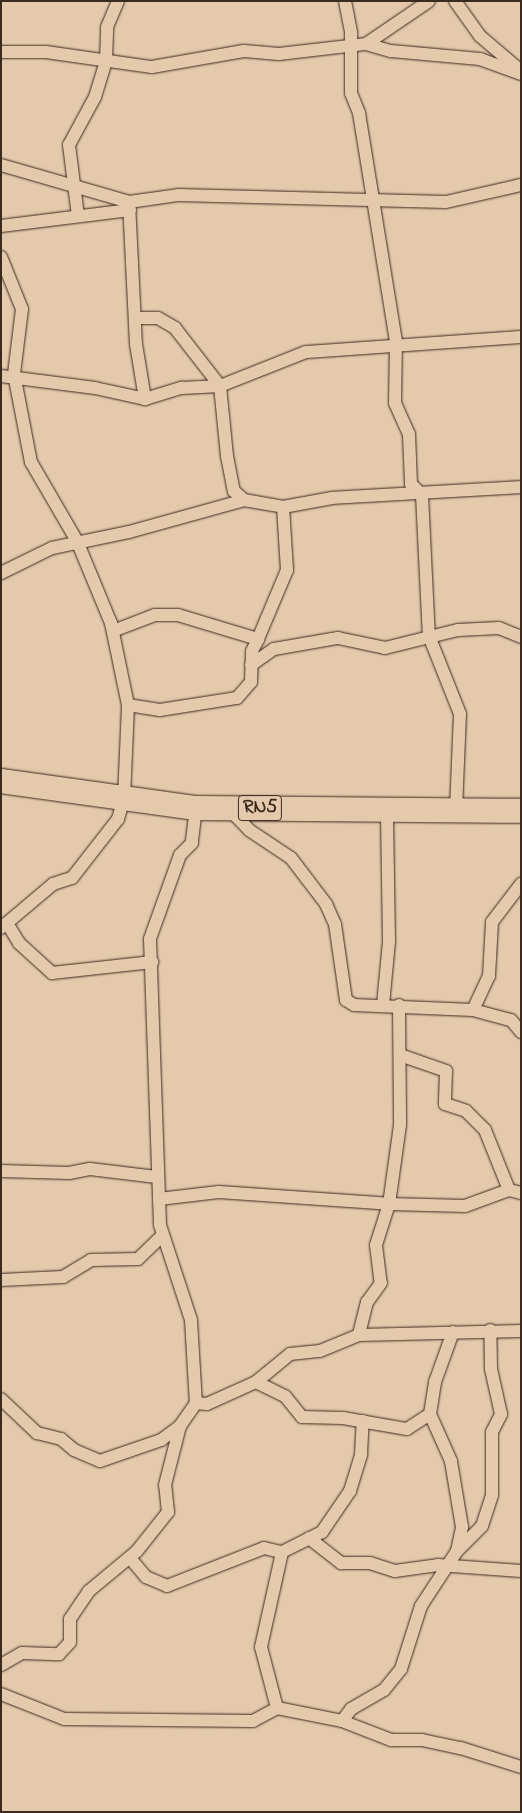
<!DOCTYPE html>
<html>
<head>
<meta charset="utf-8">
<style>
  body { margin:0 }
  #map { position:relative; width:522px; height:1813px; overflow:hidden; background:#e5c9ac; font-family:"Indie Flower",sans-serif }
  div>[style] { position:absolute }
  .roads { filter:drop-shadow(0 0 1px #3b2a1e) drop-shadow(0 0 1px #3b2a1e) }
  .street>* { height:12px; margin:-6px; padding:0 6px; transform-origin:6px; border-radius:6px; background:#e5c9ac }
  .highway>* { height:24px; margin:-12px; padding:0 12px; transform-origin:12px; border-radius:12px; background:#e5c9ac }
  span { translate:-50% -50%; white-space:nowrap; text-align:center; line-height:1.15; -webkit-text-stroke:4.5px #e5c9ac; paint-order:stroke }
  .shield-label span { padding:1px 4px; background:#e5c9ac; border:1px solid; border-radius:4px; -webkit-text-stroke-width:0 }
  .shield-label { font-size:19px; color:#3b2a1e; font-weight:700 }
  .frame { position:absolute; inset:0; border:2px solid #3b2a1e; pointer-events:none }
</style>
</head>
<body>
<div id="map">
  <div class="roads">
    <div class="street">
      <div style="left:345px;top:1px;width:33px;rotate:79deg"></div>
      <div style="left:351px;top:33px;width:60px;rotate:90deg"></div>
      <div style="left:351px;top:93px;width:22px;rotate:68deg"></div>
      <div style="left:359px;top:113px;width:231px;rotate:80.8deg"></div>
      <div style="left:396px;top:341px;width:62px;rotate:90.9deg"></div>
      <div style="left:395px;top:403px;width:34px;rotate:66deg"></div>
      <div style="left:409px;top:434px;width:50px;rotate:87.7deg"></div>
      <div style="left:411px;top:484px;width:16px;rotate:45deg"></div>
      <div style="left:422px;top:495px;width:141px;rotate:87.2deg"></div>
      <div style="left:429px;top:636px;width:84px;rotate:68.3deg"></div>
      <div style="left:460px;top:714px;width:96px;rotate:92.4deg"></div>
      <div style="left:455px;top:1px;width:43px;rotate:54.5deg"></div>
      <div style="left:480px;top:36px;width:54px;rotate:40.5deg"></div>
      <div style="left:366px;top:44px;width:76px;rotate:-34.3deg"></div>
      <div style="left:1px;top:52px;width:45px"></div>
      <div style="left:46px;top:52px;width:107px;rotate:8.1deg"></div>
      <div style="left:152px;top:67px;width:93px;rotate:-9.9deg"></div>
      <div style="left:244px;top:51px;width:35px;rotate:5deg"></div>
      <div style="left:279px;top:54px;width:88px;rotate:-6.6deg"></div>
      <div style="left:366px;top:44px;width:26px;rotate:16deg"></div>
      <div style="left:391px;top:51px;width:89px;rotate:5.1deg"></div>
      <div style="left:480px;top:59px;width:44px;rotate:20.1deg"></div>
      <div style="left:1px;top:165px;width:133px;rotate:16.1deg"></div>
      <div style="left:129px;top:202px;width:49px;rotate:-8.1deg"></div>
      <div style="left:178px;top:195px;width:268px;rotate:1.5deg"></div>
      <div style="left:446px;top:202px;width:77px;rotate:-12.8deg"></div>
      <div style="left:129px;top:202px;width:142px;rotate:87.2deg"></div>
      <div style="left:136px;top:344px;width:56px;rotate:80.7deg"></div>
      <div style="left:78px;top:216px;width:72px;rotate:-97.2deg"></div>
      <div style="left:69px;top:145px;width:55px;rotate:-61.6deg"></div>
      <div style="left:95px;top:97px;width:38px;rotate:-73deg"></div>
      <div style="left:106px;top:61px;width:34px;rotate:-88deg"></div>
      <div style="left:107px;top:27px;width:28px;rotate:-67deg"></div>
      <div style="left:1px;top:226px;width:130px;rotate:-7.1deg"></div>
      <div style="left:1px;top:257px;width:56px;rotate:68deg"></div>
      <div style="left:22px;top:309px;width:65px;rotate:97deg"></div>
      <div style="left:14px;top:374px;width:90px;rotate:79.1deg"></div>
      <div style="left:31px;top:462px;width:91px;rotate:59.8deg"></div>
      <div style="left:77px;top:541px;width:89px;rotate:67.5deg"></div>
      <div style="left:111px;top:623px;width:84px;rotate:78.3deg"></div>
      <div style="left:135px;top:318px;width:23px"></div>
      <div style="left:158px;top:318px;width:20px;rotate:30deg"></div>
      <div style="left:175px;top:328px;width:73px;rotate:52.2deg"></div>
      <div style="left:220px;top:386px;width:70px;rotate:84.3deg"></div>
      <div style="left:227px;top:456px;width:36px;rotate:79deg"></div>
      <div style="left:234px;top:491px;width:13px;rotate:42deg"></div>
      <div style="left:1px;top:376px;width:95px;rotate:7.3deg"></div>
      <div style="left:95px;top:388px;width:51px;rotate:12.4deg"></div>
      <div style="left:145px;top:399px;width:39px;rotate:-17deg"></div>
      <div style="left:182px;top:388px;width:38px;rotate:-3deg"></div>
      <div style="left:220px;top:386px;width:92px;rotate:-21.6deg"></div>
      <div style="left:306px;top:352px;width:216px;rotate:-4deg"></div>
      <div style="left:1px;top:573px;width:57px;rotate:-26.1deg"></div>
      <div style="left:52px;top:548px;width:79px;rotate:-11.7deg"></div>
      <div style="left:129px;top:532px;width:119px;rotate:-15.5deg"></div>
      <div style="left:244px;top:500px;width:40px;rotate:10deg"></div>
      <div style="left:283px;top:507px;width:50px;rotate:-10.4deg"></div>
      <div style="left:332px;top:498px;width:189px;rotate:-3.3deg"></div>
      <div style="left:113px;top:631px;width:45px;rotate:-20.9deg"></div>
      <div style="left:155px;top:615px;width:23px"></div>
      <div style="left:178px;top:615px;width:84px;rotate:16.7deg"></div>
      <div style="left:258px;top:639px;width:75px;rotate:-67.2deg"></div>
      <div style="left:287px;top:570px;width:63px;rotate:-93.6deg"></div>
      <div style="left:251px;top:665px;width:28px;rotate:-35deg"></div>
      <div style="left:274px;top:649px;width:65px;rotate:-9.8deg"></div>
      <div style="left:338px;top:638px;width:48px;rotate:12deg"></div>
      <div style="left:385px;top:648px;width:75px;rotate:-13.9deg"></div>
      <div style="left:458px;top:630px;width:41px;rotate:-2.8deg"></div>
      <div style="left:499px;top:628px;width:24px;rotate:22deg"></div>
      <div style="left:196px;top:808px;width:35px;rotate:97deg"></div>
      <div style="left:192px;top:843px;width:17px;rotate:135deg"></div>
      <div style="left:180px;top:855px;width:89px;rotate:109.7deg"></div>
      <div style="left:150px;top:939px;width:286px;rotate:88deg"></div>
      <div style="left:160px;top:1225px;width:100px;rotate:71.9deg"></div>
      <div style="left:191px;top:1320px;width:83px;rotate:86.6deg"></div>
      <div style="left:196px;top:1403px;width:11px;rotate:5deg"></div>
      <div style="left:207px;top:1404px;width:54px;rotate:-24.2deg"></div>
      <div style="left:256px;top:1382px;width:44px;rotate:-39.5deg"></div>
      <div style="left:290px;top:1354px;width:30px;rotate:-6deg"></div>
      <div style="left:320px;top:1351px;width:42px;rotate:-22.3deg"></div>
      <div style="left:359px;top:1335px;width:162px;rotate:-1.4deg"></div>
      <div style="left:229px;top:809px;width:29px;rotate:46deg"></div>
      <div style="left:249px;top:830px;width:50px;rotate:33.7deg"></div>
      <div style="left:291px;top:858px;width:58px;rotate:52.7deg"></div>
      <div style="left:326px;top:904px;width:22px;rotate:66deg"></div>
      <div style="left:335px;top:924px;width:77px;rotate:81.8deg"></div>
      <div style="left:346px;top:1000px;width:9px;rotate:32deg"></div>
      <div style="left:354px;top:1005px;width:119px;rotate:2.4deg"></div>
      <div style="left:473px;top:1010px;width:38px;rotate:-65deg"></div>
      <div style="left:489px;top:976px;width:54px;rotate:-86.8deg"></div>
      <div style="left:492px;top:922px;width:48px;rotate:-52.7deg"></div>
      <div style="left:7px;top:923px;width:23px;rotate:59deg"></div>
      <div style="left:19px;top:943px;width:45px;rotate:42.3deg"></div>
      <div style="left:52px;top:973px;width:101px;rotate:-6.3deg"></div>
      <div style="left:1px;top:928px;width:68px;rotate:-40.2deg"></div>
      <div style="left:53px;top:884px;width:20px;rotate:-18deg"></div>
      <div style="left:72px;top:878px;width:75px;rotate:-52.1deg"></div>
      <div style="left:118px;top:819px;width:22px;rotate:-74deg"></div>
      <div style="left:124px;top:798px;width:93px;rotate:-87.5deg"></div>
      <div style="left:128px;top:705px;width:32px;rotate:9deg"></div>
      <div style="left:160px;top:710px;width:78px;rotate:-8.9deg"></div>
      <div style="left:237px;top:698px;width:21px;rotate:-49deg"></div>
      <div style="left:251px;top:682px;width:31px;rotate:-88deg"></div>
      <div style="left:252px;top:651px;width:13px;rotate:-63deg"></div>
      <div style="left:383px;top:1005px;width:63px;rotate:-84.6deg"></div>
      <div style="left:389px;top:942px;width:130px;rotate:-90.9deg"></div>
      <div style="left:399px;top:1005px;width:120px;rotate:89.5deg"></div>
      <div style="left:400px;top:1125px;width:80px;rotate:97.9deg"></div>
      <div style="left:389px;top:1204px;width:76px;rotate:1.5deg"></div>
      <div style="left:465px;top:1206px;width:47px;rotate:-20deg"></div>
      <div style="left:509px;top:1190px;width:12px;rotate:14deg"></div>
      <div style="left:473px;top:1010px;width:39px;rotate:15deg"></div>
      <div style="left:511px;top:1020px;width:16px;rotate:50deg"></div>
      <div style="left:400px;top:1055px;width:49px;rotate:19.2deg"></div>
      <div style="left:446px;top:1071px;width:33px;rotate:92deg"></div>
      <div style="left:445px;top:1104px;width:22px;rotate:18deg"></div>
      <div style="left:466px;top:1111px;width:27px;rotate:45deg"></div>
      <div style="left:485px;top:1130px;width:65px;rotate:68.2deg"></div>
      <div style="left:1px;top:1171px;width:68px;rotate:1.7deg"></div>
      <div style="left:69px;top:1173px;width:21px;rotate:-11deg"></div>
      <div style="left:90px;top:1169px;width:67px;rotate:6.8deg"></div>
      <div style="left:159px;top:1199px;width:60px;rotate:-6.7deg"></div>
      <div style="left:219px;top:1192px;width:170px;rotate:4deg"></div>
      <div style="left:389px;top:1204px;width:43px;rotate:107.6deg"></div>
      <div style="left:376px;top:1245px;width:38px;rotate:83deg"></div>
      <div style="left:381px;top:1283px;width:24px;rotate:126deg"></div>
      <div style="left:367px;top:1302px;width:34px;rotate:104deg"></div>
      <div style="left:1px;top:1280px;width:62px;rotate:-2.8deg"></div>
      <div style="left:63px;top:1277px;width:33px;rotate:-31deg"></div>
      <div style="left:91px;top:1260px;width:47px;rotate:-1.2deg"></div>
      <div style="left:138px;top:1259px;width:33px;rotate:-44deg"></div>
      <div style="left:256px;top:1382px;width:32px;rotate:26deg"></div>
      <div style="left:285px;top:1396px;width:27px;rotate:51deg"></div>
      <div style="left:302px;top:1417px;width:41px;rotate:1.4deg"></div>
      <div style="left:343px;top:1418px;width:65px;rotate:9.8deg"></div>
      <div style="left:407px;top:1429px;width:27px;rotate:-33deg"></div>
      <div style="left:430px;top:1414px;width:32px;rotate:-81deg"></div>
      <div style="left:435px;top:1382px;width:53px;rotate:-70.2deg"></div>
      <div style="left:1px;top:1399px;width:50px;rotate:43.4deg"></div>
      <div style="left:37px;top:1433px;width:25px;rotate:14deg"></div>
      <div style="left:61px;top:1439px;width:17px;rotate:40deg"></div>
      <div style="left:74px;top:1450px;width:28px;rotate:23deg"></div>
      <div style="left:100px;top:1461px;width:65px;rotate:-19deg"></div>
      <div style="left:161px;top:1440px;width:24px;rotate:-36deg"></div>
      <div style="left:180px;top:1426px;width:28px;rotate:-55deg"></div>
      <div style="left:309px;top:1538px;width:41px;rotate:38deg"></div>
      <div style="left:341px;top:1563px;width:29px"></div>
      <div style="left:370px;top:1563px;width:26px;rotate:18deg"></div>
      <div style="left:395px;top:1571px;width:43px;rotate:-7.9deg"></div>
      <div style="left:438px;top:1565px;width:83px;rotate:4.1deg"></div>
      <div style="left:457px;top:1551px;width:35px;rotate:-45deg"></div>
      <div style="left:482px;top:1526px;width:33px;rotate:-72deg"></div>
      <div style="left:492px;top:1495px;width:63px;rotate:-90deg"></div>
      <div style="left:492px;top:1432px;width:20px;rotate:-63deg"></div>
      <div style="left:501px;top:1414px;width:46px;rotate:-102.5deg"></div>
      <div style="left:491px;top:1369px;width:39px;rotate:-91deg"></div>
      <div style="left:130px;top:1558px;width:25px;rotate:50deg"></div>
      <div style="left:146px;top:1577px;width:23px;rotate:23deg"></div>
      <div style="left:167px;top:1586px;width:104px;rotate:-21.4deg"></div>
      <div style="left:264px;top:1548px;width:18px;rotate:13deg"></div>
      <div style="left:282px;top:1552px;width:45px;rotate:-26.6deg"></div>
      <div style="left:322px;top:1532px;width:50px;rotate:-55.7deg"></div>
      <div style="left:350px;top:1491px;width:39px;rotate:-73deg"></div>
      <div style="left:361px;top:1454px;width:33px;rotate:-87deg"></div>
      <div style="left:1px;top:1665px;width:24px;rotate:-30deg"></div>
      <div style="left:22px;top:1653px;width:37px;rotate:2deg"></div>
      <div style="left:59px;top:1654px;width:16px;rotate:-47deg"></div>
      <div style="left:70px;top:1642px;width:23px;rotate:-90deg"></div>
      <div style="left:70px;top:1619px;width:34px;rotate:-56deg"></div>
      <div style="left:89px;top:1591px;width:62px;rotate:-39.8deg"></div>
      <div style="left:137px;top:1551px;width:50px;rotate:-51.5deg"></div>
      <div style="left:168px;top:1512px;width:27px;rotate:-96deg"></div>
      <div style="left:165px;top:1485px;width:61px;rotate:-75.7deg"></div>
      <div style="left:1px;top:1694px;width:68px;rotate:21.6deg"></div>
      <div style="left:64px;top:1719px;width:189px;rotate:0.6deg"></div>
      <div style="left:253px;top:1721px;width:27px;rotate:-28deg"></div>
      <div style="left:277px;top:1708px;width:66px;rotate:11.3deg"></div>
      <div style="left:342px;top:1721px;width:15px;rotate:-53deg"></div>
      <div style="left:351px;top:1709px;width:38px;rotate:-30deg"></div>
      <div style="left:384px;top:1690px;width:27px;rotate:-51deg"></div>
      <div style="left:401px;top:1669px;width:66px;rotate:-72.4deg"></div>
      <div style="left:421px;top:1606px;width:66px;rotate:-56.8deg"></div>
      <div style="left:457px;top:1551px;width:25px;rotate:-78deg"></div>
      <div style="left:462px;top:1527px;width:67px;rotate:-99.5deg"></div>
      <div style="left:451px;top:1461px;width:51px;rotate:-114.1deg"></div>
      <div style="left:277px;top:1708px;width:63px;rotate:-104.7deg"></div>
      <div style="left:261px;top:1647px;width:97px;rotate:-77.5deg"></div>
      <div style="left:342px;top:1721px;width:53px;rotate:21.2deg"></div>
      <div style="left:391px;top:1740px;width:31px"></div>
      <div style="left:422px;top:1740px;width:40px;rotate:12deg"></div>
      <div style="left:461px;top:1748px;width:63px;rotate:17.6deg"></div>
    </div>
    <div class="highway">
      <div style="left:1px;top:781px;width:197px;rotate:7.9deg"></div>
      <div style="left:196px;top:808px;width:325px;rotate:0.5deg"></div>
    </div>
  </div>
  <div class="shield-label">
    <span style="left:260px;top:808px">RN5</span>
  </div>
  <div class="frame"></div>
</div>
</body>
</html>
